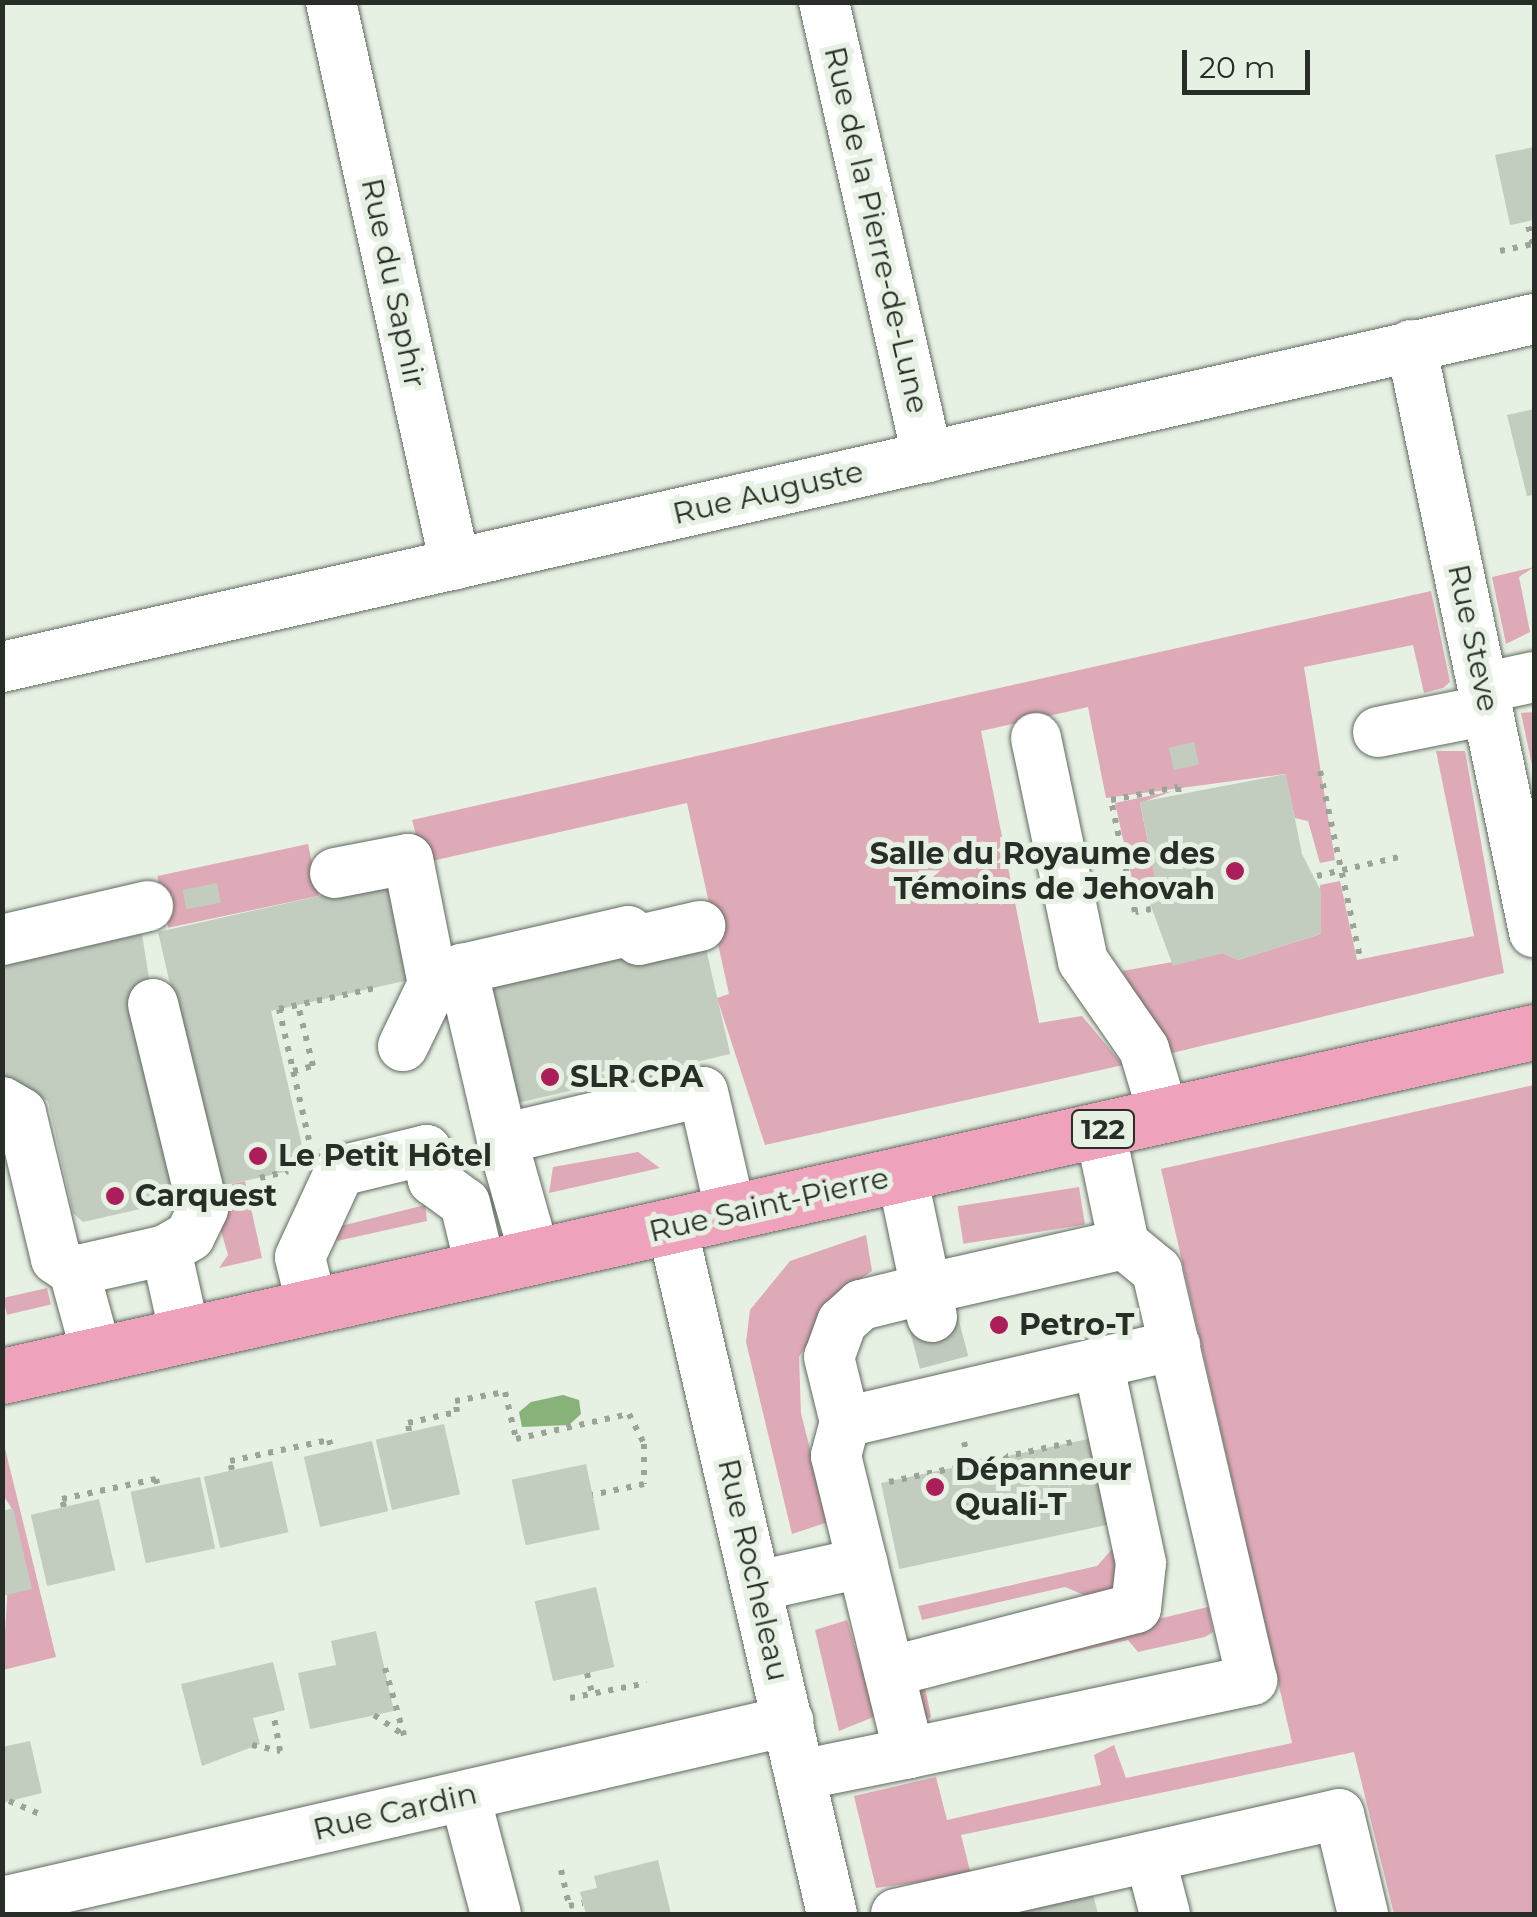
<!DOCTYPE html>
<html>
<head>
<meta charset="utf-8">
<style>
  body { margin:0 }
  #map { position:relative; width:1537px; height:1917px; overflow:hidden; background:#e6f0e3; font-family:Montserrat,sans-serif }
  div>[style] { position:absolute }
  .green>* { inset:0; background:#dfaab7; transform-origin:0 0 }
  .water>* { inset:0; background:#87b37b }
  .building>* { inset:0; background:#c2ccbf; transform-origin:0 0 }
  .minor-tunnel>* { height:50px; margin-top:-25px; transform-origin:0; background:repeating-linear-gradient(90deg,#c0c9be 0 50px,transparent 0 75px) }
  .path>* { height:6px; margin-top:-3px; transform-origin:0; background:repeating-linear-gradient(90deg,#9ca49a 0 5px,transparent 0 13px) }
  .roads { filter:drop-shadow(0 0 2px #616a5f) drop-shadow(0 0 2px #616a5f) }
  .minor>* { height:50px; margin:-25px; padding:0 25px; transform-origin:25px; border-radius:25px; background:#fff }
  .major>* { height:55px; margin:-27.5px; padding:0 27.5px; transform-origin:27.5px; border-radius:27.5px; background:#efa2bb }
  .dots>* { width:28px; height:28px; translate:-50% -50%; box-sizing:border-box; border:5px solid #e6f0e3; border-radius:50% }
  span { translate:-50% -50%; white-space:nowrap; text-align:center; line-height:1.15; -webkit-text-stroke:10px #e6f0e3; paint-order:stroke }
  .shield-label span { padding:2px 8px; background:#e6f0e3; border:2px solid; border-radius:8px; -webkit-text-stroke-width:0 }
  .shield-label { font-size:28px; color:#292d28; font-weight:700 }
  .street-label { font-size:30px; color:#292d28 }
  .poi-label { font-size:30px; color:#292d28; font-weight:700 }
  .right { translate:-100% -50%; text-align:right }
  .left { translate:0 -50%; text-align:left }
  .frame { position:absolute; inset:0; border:5px solid #292d28; pointer-events:none }
  .scale { position:absolute; left:1182px; top:50px; width:128px; height:45px; box-sizing:border-box; border:5px solid #292d28; border-top:0; padding-left:12px; font-size:30px; line-height:35px; white-space:nowrap; color:#292d28; -webkit-text-stroke:8px #e6f0e3; paint-order:stroke }
</style>
</head>
<body>
<div id="map">
  <div class="green">
    <div style="clip-path:polygon(1534px 567px,1519px 577px,1530px 632px,1506px 644px,1492px 577px)"></div>
    <div style="clip-path:polygon(1431px 591px,1450px 682px,1443px 688px,1424px 693px,1413px 645px,1304px 667px,1335px 860px,1320px 863px,1308px 821px,1295px 818px,1285px 774px,1106px 798px,1088px 707px,981px 731px,1039px 1023px,1082px 1016px,1123px 1065px,765px 1145px,717px 998px,729px 994px,687px 803px,423px 863px,412px 820px)"></div>
    <div style="clip-path:polygon(1534px 712px,1534px 775px,1521px 713px)"></div>
    <div style="clip-path:polygon(1436px 751px,1465px 751px,1504px 973px,1172px 1053px,1122px 971px,1223px 953px,1238px 960px,1321px 934px,1320px 885px,1340px 881px,1357px 960px,1474px 936px)"></div>
    <div style="clip-path:polygon(1173px 791px,1140px 803px,1157px 887px,1137px 902px,1115px 803px)"></div>
    <div style="left:308px;top:844px;width:53px;height:154px;rotate:78deg"></div>
    <div style="clip-path:polygon(1534px 1085px,1534px 1914px,1394px 1914px,1354px 1752px,961px 1835px,971px 1875px,876px 1888px,854px 1796px,936px 1777px,947px 1820px,1101px 1785px,1094px 1755px,1114px 1745px,1126px 1778px,1292px 1743px,1161px 1169px)"></div>
    <div style="clip-path:polygon(638px 1152px,660px 1168px,549px 1193px,553px 1167px)"></div>
    <div style="clip-path:polygon(245px 1181px,262px 1258px,219px 1268px,228px 1255px,209px 1189px)"></div>
    <div style="left:1079px;top:1187px;width:38px;height:123px;rotate:81deg"></div>
    <div style="clip-path:polygon(425px 1205px,427px 1221px,337px 1241px,333px 1228px)"></div>
    <div style="clip-path:polygon(866px 1235px,872px 1271px,840px 1293px,799px 1357px,801px 1413px,828px 1522px,792px 1534px,746px 1342px,750px 1310px,790px 1261px)"></div>
    <div style="left:47px;top:1288px;width:17px;height:45px;rotate:77deg"></div>
    <div style="clip-path:polygon(2px 1436px,56px 1657px,3px 1670px,12px 1509px,3px 1495px)"></div>
    <div style="clip-path:polygon(1122px 1538px,1126px 1586px,1094px 1599px,1065px 1587px,922px 1620px,918px 1606px,1097px 1566px)"></div>
    <div style="clip-path:polygon(1208px 1607px,1213px 1632px,1205px 1637px,1138px 1652px,1128px 1640px,925px 1687px,931px 1717px,923px 1721px,913px 1678px)"></div>
    <div style="clip-path:polygon(847px 1620px,876px 1716px,839px 1731px,815px 1630px)"></div>
  </div>
  <div class="water">
    <div style="clip-path:polygon(563px 1395px,579px 1400px,581px 1414px,569px 1425px,522px 1427px,519px 1412px,531px 1402px)"></div>
  </div>
  <div class="building">
    <div style="clip-path:polygon(1534px 147px,1534px 220px,1510px 225px,1495px 155px)"></div>
    <div style="clip-path:polygon(1534px 409px,1534px 495px,1527px 496px,1507px 415px)"></div>
    <div style="left:1194px;top:742px;width:23px;height:26px;rotate:77deg"></div>
    <div style="clip-path:polygon(1286px 774px,1302px 854px,1321px 891px,1321px 934px,1238px 960px,1223px 953px,1173px 966px,1148px 898px,1157px 887px,1140px 802px)"></div>
    <div style="clip-path:polygon(399px 878px,422px 977px,271px 1011px,307px 1167px,217px 1187px,158px 932px)"></div>
    <div style="left:217px;top:883px;width:20px;height:35px;rotate:79deg"></div>
    <div style="clip-path:polygon(142px 934px,184px 1199px,83px 1222px,73px 1213px,48px 1101px,2px 1079px,2px 966px)"></div>
    <div style="left:703px;top:936px;width:121px;height:222px;rotate:77deg"></div>
    <div style="left:444px;top:1424px;width:72px;height:70px;rotate:77deg"></div>
    <div style="left:1102px;top:1436px;width:88px;height:226px;rotate:78deg"></div>
    <div style="left:372px;top:1441px;width:72px;height:70px;rotate:77deg"></div>
    <div style="left:272px;top:1461px;width:73px;height:70px;rotate:77deg"></div>
    <div style="left:586px;top:1464px;width:67px;height:76px;rotate:78deg"></div>
    <div style="left:200px;top:1477px;width:73px;height:71px;rotate:78deg"></div>
    <div style="left:99px;top:1499px;width:73px;height:70px;rotate:77deg"></div>
    <div style="clip-path:polygon(13px 1508px,32px 1589px,2px 1596px,2px 1511px)"></div>
    <div style="left:596px;top:1587px;width:82px;height:63px;rotate:77deg"></div>
    <div style="clip-path:polygon(376px 1631px,394px 1711px,310px 1729px,298px 1673px,336px 1665px,331px 1641px)"></div>
    <div style="clip-path:polygon(273px 1662px,285px 1710px,253px 1718px,260px 1744px,202px 1766px,181px 1684px)"></div>
    <div style="clip-path:polygon(30px 1741px,42px 1793px,2px 1803px,2px 1747px)"></div>
    <div style="clip-path:polygon(658px 1860px,671px 1914px,586px 1914px,580px 1892px,597px 1888px,594px 1876px)"></div>
    <div style="clip-path:polygon(1093px 1894px,1098px 1914px,976px 1914px)"></div>
  </div>
  <div class="minor-tunnel">
    <div style="left:932px;top:1317px;width:47px;rotate:75.1deg"></div>
  </div>
  <div class="path">
    <div style="left:1500px;top:251px;width:34px;rotate:-12deg"></div>
    <div style="left:1533px;top:244px;width:24px;rotate:-105deg"></div>
    <div style="left:1320px;top:771px;width:191px;rotate:77.9deg"></div>
    <div style="left:1317px;top:876px;width:88px;rotate:-13.1deg"></div>
    <div style="left:1151px;top:909px;width:16px;rotate:169deg"></div>
    <div style="left:1135px;top:912px;width:115px;rotate:-102.1deg"></div>
    <div style="left:1111px;top:800px;width:68px;rotate:-11deg"></div>
    <div style="left:1178px;top:787px;width:8px;rotate:83deg"></div>
    <div style="left:293px;top:1071px;width:21px;rotate:-14deg"></div>
    <div style="left:313px;top:1066px;width:63px;rotate:-103.8deg"></div>
    <div style="left:309px;top:1140px;width:134px;rotate:-102.9deg"></div>
    <div style="left:279px;top:1009px;width:103px;rotate:-12.3deg"></div>
    <div style="left:260px;top:1178px;width:29px;rotate:-14deg"></div>
    <div style="left:455px;top:1401px;width:51px;rotate:-10.2deg"></div>
    <div style="left:505px;top:1392px;width:48px;rotate:76.8deg"></div>
    <div style="left:516px;top:1439px;width:116px;rotate:-12.5deg"></div>
    <div style="left:629px;top:1414px;width:34px;rotate:63deg"></div>
    <div style="left:644px;top:1444px;width:40px;rotate:90deg"></div>
    <div style="left:644px;top:1484px;width:53px;rotate:168.1deg"></div>
    <div style="left:409px;top:1431px;width:8px;rotate:-97deg"></div>
    <div style="left:408px;top:1423px;width:50px;rotate:-12.7deg"></div>
    <div style="left:457px;top:1412px;width:7px;rotate:-98deg"></div>
    <div style="left:964px;top:1442px;width:23px;rotate:75deg"></div>
    <div style="left:232px;top:1470px;width:9px;rotate:-103deg"></div>
    <div style="left:230px;top:1461px;width:101px;rotate:-12deg"></div>
    <div style="left:329px;top:1440px;width:10px;rotate:73deg"></div>
    <div style="left:889px;top:1482px;width:187px;rotate:-12.3deg"></div>
    <div style="left:64px;top:1507px;width:8px;rotate:-104deg"></div>
    <div style="left:62px;top:1499px;width:96px;rotate:-12deg"></div>
    <div style="left:156px;top:1479px;width:7px;rotate:74deg"></div>
    <div style="left:385px;top:1668px;width:70px;rotate:74.2deg"></div>
    <div style="left:587px;top:1673px;width:21px;rotate:76deg"></div>
    <div style="left:570px;top:1698px;width:78px;rotate:-11deg"></div>
    <div style="left:374px;top:1715px;width:34px;rotate:34deg"></div>
    <div style="left:252px;top:1745px;width:29px;rotate:12deg"></div>
    <div style="left:280px;top:1751px;width:39px;rotate:-100deg"></div>
    <div style="left:9px;top:1801px;width:38px;rotate:23deg"></div>
    <div style="left:561px;top:1870px;width:37px;rotate:77deg"></div>
    <div style="left:569px;top:1906px;width:14px;rotate:-12deg"></div>
  </div>
  <div class="roads">
    <div class="minor">
      <div style="left:331px;top:2px;width:576px;rotate:77.56deg"></div>
      <div style="left:824px;top:2px;width:467px;rotate:77.2deg"></div>
      <div style="left:1411px;top:345px;width:600px;rotate:78.17deg"></div>
      <div style="left:2px;top:667px;width:1571px;rotate:-12.8deg"></div>
      <div style="left:1483px;top:688px;width:52px;rotate:-12.2deg"></div>
      <div style="left:1378px;top:732px;width:112px;rotate:-11.3deg"></div>
      <div style="left:1036px;top:738px;width:228px;rotate:78.1deg"></div>
      <div style="left:1083px;top:961px;width:107px;rotate:55.3deg"></div>
      <div style="left:1144px;top:1049px;width:70px;rotate:73.4deg"></div>
      <div style="left:335px;top:873px;width:74px;rotate:-10.9deg"></div>
      <div style="left:408px;top:859px;width:127px;rotate:78.7deg"></div>
      <div style="left:433px;top:984px;width:69px;rotate:115.8deg"></div>
      <div style="left:2px;top:940px;width:150px;rotate:-13.1deg"></div>
      <div style="left:153px;top:1004px;width:211px;rotate:76.3deg"></div>
      <div style="left:203px;top:1209px;width:30px;rotate:116deg"></div>
      <div style="left:190px;top:1236px;width:28px;rotate:150deg"></div>
      <div style="left:2px;top:1102px;width:22px;rotate:30deg"></div>
      <div style="left:21px;top:1113px;width:150px;rotate:76.5deg"></div>
      <div style="left:56px;top:1259px;width:22px;rotate:34deg"></div>
      <div style="left:502px;top:1139px;width:175px;rotate:-103.2deg"></div>
      <div style="left:462px;top:969px;width:170px;rotate:-12.9deg"></div>
      <div style="left:628px;top:931px;width:14px;rotate:39deg"></div>
      <div style="left:639px;top:940px;width:63px;rotate:-12.9deg"></div>
      <div style="left:902px;top:1175px;width:116px;rotate:78.1deg"></div>
      <div style="left:926px;top:1289px;width:203px;rotate:-12.8deg"></div>
      <div style="left:1124px;top:1244px;width:116px;rotate:-101.9deg"></div>
      <div style="left:672px;top:1227px;width:705px;rotate:76.89deg"></div>
      <div style="left:535px;top:1256px;width:122px;rotate:-105.8deg"></div>
      <div style="left:502px;top:1139px;width:206px;rotate:-13.2deg"></div>
      <div style="left:703px;top:1092px;width:124px;rotate:77deg"></div>
      <div style="left:312px;top:1306px;width:50px;rotate:-103.8deg"></div>
      <div style="left:300px;top:1257px;width:95px;rotate:-65.1deg"></div>
      <div style="left:340px;top:1171px;width:89px;rotate:-13.7deg"></div>
      <div style="left:426px;top:1150px;width:31px;rotate:77deg"></div>
      <div style="left:433px;top:1180px;width:39px;rotate:36deg"></div>
      <div style="left:465px;top:1203px;width:68px;rotate:76.4deg"></div>
      <div style="left:932px;top:1317px;width:29px;rotate:-102deg"></div>
      <div style="left:926px;top:1289px;width:67px;rotate:166.2deg"></div>
      <div style="left:861px;top:1305px;width:25px;rotate:138deg"></div>
      <div style="left:842px;top:1322px;width:37px;rotate:110deg"></div>
      <div style="left:829px;top:1357px;width:67px;rotate:76.2deg"></div>
      <div style="left:845px;top:1422px;width:35px;rotate:105deg"></div>
      <div style="left:836px;top:1456px;width:306px;rotate:76.2deg"></div>
      <div style="left:909px;top:1753px;width:351px;rotate:-12deg"></div>
      <div style="left:1252px;top:1680px;width:420px;rotate:-103.1deg"></div>
      <div style="left:1157px;top:1271px;width:43px;rotate:-140.7deg"></div>
      <div style="left:97px;top:1355px;width:87px;rotate:-105.3deg"></div>
      <div style="left:74px;top:1271px;width:94px;rotate:-12.9deg"></div>
      <div style="left:166px;top:1250px;width:87px;rotate:77.4deg"></div>
      <div style="left:845px;top:1422px;width:339px;rotate:-13.1deg"></div>
      <div style="left:758px;top:1586px;width:107px;rotate:-12.5deg"></div>
      <div style="left:889px;top:1672px;width:255px;rotate:-14.5deg"></div>
      <div style="left:1136px;top:1608px;width:45px;rotate:-83.7deg"></div>
      <div style="left:1141px;top:1563px;width:205px;rotate:-102.1deg"></div>
      <div style="left:800px;top:1775px;width:111px;rotate:-11.4deg"></div>
      <div style="left:465px;top:1797px;width:121px;rotate:75.2deg"></div>
      <div style="left:1150px;top:1857px;width:59px;rotate:75.3deg"></div>
      <div style="left:2px;top:1902px;width:807px;rotate:-12.97deg"></div>
      <div style="left:896px;top:1914px;width:454px;rotate:-12.7deg"></div>
      <div style="left:1339px;top:1814px;width:103px;rotate:76.5deg"></div>
    </div>
    <div class="major">
      <div style="left:2px;top:1376px;width:1570px;rotate:-12.66deg"></div>
    </div>
  </div>
  <div class="dots">
    <div style="left:1235px;top:871px;background:#ac1e59"></div>
    <div style="left:550px;top:1077px;background:#ac1e59"></div>
    <div style="left:258px;top:1156px;background:#ac1e59"></div>
    <div style="left:115px;top:1196px;background:#ac1e59"></div>
    <div style="left:999px;top:1325px;background:#ac1e59"></div>
    <div style="left:935px;top:1487px;background:#ac1e59"></div>
  </div>
  <div class="shield-label">
    <span style="left:1103px;top:1129px">122</span>
  </div>
  <div class="street-label">
    <span style="left:876px;top:230px;rotate:77deg">Rue de la Pierre-de-Lune</span>
    <span style="left:393px;top:283px;rotate:78deg">Rue du Saphir</span>
    <span style="left:768px;top:493px;rotate:-13deg">Rue Auguste</span>
    <span style="left:1473px;top:638px;rotate:78deg">Rue Steve</span>
    <span style="left:769px;top:1205px;rotate:-13deg">Rue Saint-Pierre</span>
    <span style="left:753px;top:1570px;rotate:77deg">Rue Rocheleau</span>
    <span style="left:395px;top:1812px;rotate:-13deg">Rue Cardin</span>
  </div>
  <div class="poi-label">
    <span class="right" style="left:1215px;top:871px">Salle du Royaume des<br>Témoins de Jehovah</span>
    <span class="left" style="left:570px;top:1077px">SLR CPA</span>
    <span class="left" style="left:278px;top:1156px">Le Petit Hôtel</span>
    <span class="left" style="left:135px;top:1196px">Carquest</span>
    <span class="left" style="left:1019px;top:1325px">Petro-T</span>
    <span class="left" style="left:955px;top:1487px">Dépanneur<br>Quali-T</span>
  </div>
  <div class="frame"></div>
  <div class="scale">20 m</div>
</div>
</body>
</html>
